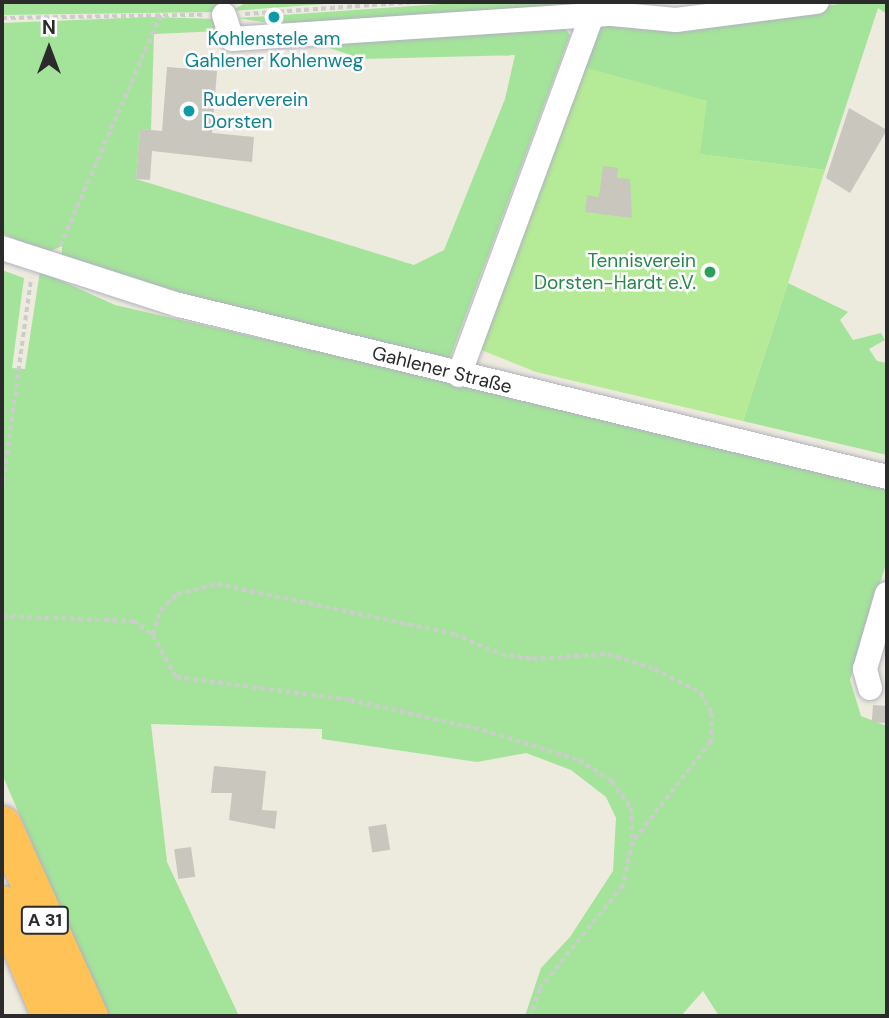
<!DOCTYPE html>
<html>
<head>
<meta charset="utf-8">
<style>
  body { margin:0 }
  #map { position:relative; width:889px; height:1018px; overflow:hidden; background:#edeade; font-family:"DM Sans",sans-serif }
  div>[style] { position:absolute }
  .green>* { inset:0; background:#a4e49a }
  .pitch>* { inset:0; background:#b5eb96 }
  .building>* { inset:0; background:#c9c6bd; transform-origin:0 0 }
  .path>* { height:3.5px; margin-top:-1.75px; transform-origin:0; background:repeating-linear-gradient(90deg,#ccc 0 5px,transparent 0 8.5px) }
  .roads { filter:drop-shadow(0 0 2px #b1b1bf) drop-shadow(0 0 2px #b1b1bf) }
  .minor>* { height:24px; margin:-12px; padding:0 12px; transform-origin:12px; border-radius:12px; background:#fff }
  .highway>* { height:37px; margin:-18.5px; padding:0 18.5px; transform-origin:18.5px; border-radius:18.5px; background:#fec257 }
  .dots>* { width:19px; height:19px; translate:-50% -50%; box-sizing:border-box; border:4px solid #fff; border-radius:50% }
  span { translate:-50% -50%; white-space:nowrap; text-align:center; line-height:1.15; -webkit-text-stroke:5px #fff; paint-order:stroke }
  .shield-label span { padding:2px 5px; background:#fff; border:2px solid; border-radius:5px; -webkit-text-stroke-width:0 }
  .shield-label { font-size:18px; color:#2b2b2b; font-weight:700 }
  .culture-label { font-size:19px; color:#0d838f }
  .left { translate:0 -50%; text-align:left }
  .leisure-label { font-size:19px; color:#27864d }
  .right { translate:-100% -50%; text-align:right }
  .street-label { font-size:19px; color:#2b2b2b }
  .frame { position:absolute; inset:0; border:4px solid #2b2b2b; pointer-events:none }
  .north { position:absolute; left:14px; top:14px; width:70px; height:70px; -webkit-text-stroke:5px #fff; paint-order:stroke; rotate:0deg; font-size:19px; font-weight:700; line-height:28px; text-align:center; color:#2b2b2b }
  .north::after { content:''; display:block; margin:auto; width:24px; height:32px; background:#2b2b2b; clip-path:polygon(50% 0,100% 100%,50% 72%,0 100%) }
</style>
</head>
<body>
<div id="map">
  <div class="green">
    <div style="clip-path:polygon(2px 2px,231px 2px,218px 12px,2px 15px)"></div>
    <div style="clip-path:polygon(247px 2px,351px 2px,231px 11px)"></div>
    <div style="clip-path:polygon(469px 2px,584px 5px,287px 26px,238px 18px)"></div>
    <div style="clip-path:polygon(853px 2px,887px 2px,887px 14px,878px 8px,825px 170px,699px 154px,635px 85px,580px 66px,599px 27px,616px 23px,715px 22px)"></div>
    <div style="clip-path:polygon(150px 17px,219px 19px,221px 31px,154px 34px,151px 130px,140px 129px,136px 179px,414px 265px,444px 250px,505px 99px,515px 55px,363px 59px,311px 42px,565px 28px,570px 35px,449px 360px,237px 311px,62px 257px,62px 246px,47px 253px,2px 233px,2px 23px)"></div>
    <div style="clip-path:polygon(2px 270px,24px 278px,12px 368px,25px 369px,40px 271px,115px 305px,887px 482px,887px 561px,850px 680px,861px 716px,887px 726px,887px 1016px,719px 1016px,703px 991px,681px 1016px,525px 1016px,541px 968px,570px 937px,613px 871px,616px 818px,606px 797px,571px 770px,526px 753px,477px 762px,322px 739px,322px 729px,151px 724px,167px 862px,239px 1016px,106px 1016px,2px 774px)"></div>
    <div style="clip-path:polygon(788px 283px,848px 312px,840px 320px,853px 340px,881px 333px,885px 340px,869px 349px,877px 361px,887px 363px,887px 455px,743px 421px)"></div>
  </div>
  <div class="pitch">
    <div style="clip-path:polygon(580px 66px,707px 101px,700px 154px,825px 170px,743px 421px,536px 372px,476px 348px)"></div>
  </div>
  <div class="building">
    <div style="clip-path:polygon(167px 67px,217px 71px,212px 133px,254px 137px,252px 162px,152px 151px,150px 180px,136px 179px,140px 129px,162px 131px)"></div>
    <div style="clip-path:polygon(849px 108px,887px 130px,850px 193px,826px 178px)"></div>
    <div style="clip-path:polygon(603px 166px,618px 168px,617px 178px,630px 179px,632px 218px,585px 212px,587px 195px,599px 197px)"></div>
    <div style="left:873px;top:705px;width:14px;height:17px;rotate:4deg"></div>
    <div style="clip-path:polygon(214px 766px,266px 771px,262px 810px,277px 811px,275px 829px,229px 820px,232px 793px,211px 793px)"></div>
    <div style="left:386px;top:824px;width:26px;height:18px;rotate:81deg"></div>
    <div style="left:191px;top:847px;width:30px;height:17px;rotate:82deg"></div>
  </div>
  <div class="path">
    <div style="left:245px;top:14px;width:171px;rotate:-4deg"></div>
    <div style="left:2px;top:18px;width:201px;rotate:-0.9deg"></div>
    <div style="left:60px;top:246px;width:253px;rotate:-66.5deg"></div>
    <div style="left:2px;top:489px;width:213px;rotate:-82.2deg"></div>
    <div style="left:2px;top:616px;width:131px;rotate:2.2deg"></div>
    <div style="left:133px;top:621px;width:24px;rotate:35deg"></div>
    <div style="left:153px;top:635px;width:48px;rotate:61.3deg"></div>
    <div style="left:176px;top:677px;width:176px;rotate:7.5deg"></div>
    <div style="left:350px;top:700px;width:136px;rotate:12.7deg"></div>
    <div style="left:483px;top:730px;width:101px;rotate:17.4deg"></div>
    <div style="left:579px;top:760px;width:39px;rotate:32deg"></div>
    <div style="left:612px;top:781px;width:33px;rotate:55deg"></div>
    <div style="left:631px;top:808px;width:34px;rotate:87deg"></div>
    <div style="left:633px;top:842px;width:45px;rotate:102.8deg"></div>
    <div style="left:623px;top:886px;width:132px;rotate:128.9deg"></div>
    <div style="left:540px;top:989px;width:28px;rotate:108deg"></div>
    <div style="left:153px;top:635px;width:25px;rotate:-74deg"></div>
    <div style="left:160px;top:611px;width:24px;rotate:-45deg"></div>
    <div style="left:177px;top:594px;width:41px;rotate:-14deg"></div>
    <div style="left:217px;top:584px;width:242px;rotate:11.9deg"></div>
    <div style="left:454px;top:634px;width:51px;rotate:23.1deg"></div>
    <div style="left:501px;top:654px;width:31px;rotate:9deg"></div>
    <div style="left:532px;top:659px;width:76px;rotate:-3.8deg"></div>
    <div style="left:608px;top:654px;width:49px;rotate:17.7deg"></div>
    <div style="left:655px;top:669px;width:52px;rotate:27.6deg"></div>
    <div style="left:701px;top:693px;width:23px;rotate:61deg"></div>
    <div style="left:712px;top:713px;width:29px;rotate:92deg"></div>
    <div style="left:711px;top:742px;width:127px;rotate:128deg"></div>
  </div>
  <div class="roads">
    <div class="minor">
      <div style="left:224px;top:15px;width:25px;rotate:72deg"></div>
      <div style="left:232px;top:39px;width:381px;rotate:-3.8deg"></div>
      <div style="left:612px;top:14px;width:64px;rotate:5.4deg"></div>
      <div style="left:676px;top:20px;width:142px;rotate:-7.3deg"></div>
      <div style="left:2px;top:248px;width:186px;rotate:17.9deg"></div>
      <div style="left:179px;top:305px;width:729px;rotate:13.65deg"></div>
      <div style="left:459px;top:375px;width:383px;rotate:-69.7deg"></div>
      <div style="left:870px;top:688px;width:20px;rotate:-105deg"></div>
      <div style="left:865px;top:669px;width:78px;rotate:-73.7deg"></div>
    </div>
    <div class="highway">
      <div style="left:2px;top:824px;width:211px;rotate:65.6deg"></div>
      <div style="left:2px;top:904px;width:122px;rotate:66.8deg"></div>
    </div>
  </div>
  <div class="dots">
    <div style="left:274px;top:17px;background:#0f9aa8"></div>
    <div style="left:189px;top:111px;background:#0f9aa8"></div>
    <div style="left:710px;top:272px;background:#2e9e5b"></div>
  </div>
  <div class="shield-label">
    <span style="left:45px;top:920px">A 31</span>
  </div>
  <div class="culture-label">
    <span style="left:274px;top:50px">Kohlenstele am<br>Gahlener Kohlenweg</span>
    <span class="left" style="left:203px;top:111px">Ruderverein<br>Dorsten</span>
  </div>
  <div class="leisure-label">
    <span class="right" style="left:696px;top:272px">Tennisverein<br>Dorsten-Hardt e.V.</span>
  </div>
  <div class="street-label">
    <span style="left:442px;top:370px;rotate:14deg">Gahlener Straße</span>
  </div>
  <div class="frame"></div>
  <div class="north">N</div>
</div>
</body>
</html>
